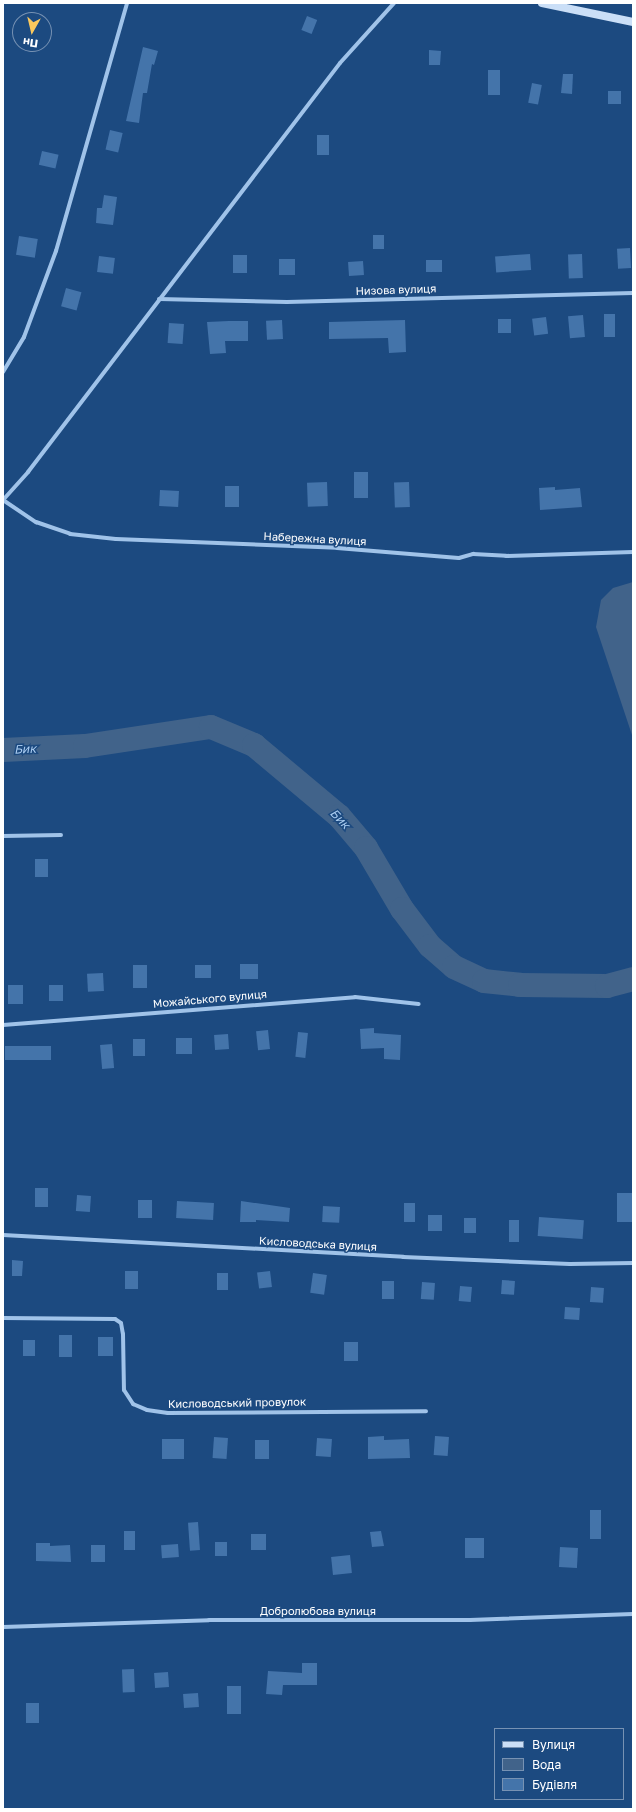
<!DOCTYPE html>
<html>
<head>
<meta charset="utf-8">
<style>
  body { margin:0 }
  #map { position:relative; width:636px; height:1812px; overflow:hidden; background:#1c4a80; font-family:"Golos Text",sans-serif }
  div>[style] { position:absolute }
  .water>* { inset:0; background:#41638a }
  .river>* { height:24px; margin:-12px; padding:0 12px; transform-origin:12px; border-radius:12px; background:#41638a }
  .building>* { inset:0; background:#4474aa; transform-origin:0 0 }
  .street>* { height:4px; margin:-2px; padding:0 2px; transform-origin:2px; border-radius:2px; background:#a0c3e9 }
  .secondary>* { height:8px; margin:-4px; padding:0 4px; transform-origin:4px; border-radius:4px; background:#cbdff7 }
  span { translate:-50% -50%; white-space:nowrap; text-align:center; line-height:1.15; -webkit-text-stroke:3px #1c4a80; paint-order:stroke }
  .street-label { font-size:11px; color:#fff }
  .water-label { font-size:12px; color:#abcdf1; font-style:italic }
  .frame { position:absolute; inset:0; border:4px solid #fff; pointer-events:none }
  .legend { position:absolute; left:494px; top:1728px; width:130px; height:72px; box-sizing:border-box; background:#1c4a80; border:1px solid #7792b3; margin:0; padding:5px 7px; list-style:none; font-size:12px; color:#fff }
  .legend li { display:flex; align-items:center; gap:8px; height:20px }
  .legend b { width:20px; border:1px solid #7792b3 }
  .north { position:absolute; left:12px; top:12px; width:40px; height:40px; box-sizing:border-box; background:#1c4a80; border:1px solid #7792b3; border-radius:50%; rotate:188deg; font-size:11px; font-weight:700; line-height:16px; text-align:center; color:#fff }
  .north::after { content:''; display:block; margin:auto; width:14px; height:18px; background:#fac85d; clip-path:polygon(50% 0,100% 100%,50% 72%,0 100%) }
</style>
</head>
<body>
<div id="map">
  <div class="water">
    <div style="clip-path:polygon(633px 582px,633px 738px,596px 627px,601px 600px,613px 588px)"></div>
  </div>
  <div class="river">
    <div style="left:3px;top:750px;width:82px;rotate:-2.8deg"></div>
    <div style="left:85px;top:746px;width:127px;rotate:-8.6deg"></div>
    <div style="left:211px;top:727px;width:47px;rotate:22.7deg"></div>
    <div style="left:254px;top:745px;width:111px;rotate:39.9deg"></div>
    <div style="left:339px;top:816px;width:42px;rotate:49.8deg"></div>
    <div style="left:366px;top:848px;width:71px;rotate:59.5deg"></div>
    <div style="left:402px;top:909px;width:46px;rotate:52.9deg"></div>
    <div style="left:430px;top:946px;width:32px;rotate:41deg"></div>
    <div style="left:454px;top:967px;width:33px;rotate:25deg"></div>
    <div style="left:484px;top:981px;width:36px;rotate:6deg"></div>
    <div style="left:520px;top:985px;width:87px;rotate:0.7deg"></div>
    <div style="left:607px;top:986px;width:27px;rotate:-15deg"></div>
  </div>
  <div class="building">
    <div style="left:307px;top:16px;width:11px;height:15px;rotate:22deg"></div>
    <div style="clip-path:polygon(143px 47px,158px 51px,154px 65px,152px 64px,147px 93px,143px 93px,139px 123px,126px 121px)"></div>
    <div style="clip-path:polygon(429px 50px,441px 51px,440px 65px,429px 65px)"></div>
    <div style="left:500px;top:70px;width:25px;height:12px;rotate:90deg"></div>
    <div style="clip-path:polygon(563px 74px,573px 74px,572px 94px,561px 93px)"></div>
    <div style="left:532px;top:83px;width:10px;height:20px;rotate:11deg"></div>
    <div style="left:608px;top:91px;width:13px;height:13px"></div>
    <div style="left:110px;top:130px;width:13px;height:20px;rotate:13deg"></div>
    <div style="left:317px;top:135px;width:12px;height:20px"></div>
    <div style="left:42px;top:151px;width:17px;height:14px;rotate:13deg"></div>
    <div style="clip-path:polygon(104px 195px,117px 197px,113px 225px,96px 223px,97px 208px,102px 208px)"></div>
    <div style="left:373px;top:235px;width:11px;height:14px"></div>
    <div style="left:19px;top:236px;width:19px;height:19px;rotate:9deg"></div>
    <div style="left:630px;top:248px;width:20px;height:13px;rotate:87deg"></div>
    <div style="left:530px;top:254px;width:16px;height:35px;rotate:86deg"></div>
    <div style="left:582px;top:254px;width:24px;height:14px;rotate:88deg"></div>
    <div style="left:233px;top:255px;width:14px;height:18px"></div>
    <div style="left:99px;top:256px;width:16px;height:16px;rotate:7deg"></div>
    <div style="left:279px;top:259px;width:16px;height:16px"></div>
    <div style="left:426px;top:260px;width:16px;height:12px"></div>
    <div style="left:363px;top:261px;width:14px;height:15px;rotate:86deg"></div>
    <div style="left:66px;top:288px;width:16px;height:19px;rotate:15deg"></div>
    <div style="left:604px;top:314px;width:11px;height:23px"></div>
    <div style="left:583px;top:315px;width:22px;height:15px;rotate:85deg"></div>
    <div style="left:546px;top:317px;width:17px;height:14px;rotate:83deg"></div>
    <div style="left:498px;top:319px;width:13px;height:14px"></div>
    <div style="left:282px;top:320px;width:19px;height:16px;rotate:87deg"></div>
    <div style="clip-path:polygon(405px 320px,406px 352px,389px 353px,388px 338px,329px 339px,329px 322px)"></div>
    <div style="clip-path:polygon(229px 321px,248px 321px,248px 341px,225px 341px,226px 353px,210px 354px,207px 322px)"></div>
    <div style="left:169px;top:323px;width:15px;height:20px;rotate:4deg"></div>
    <div style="left:354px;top:472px;width:14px;height:26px"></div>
    <div style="left:327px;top:482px;width:24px;height:20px;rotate:88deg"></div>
    <div style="left:409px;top:482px;width:25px;height:15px;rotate:88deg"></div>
    <div style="left:225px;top:486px;width:14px;height:21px"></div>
    <div style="clip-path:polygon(555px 487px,555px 490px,580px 488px,582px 507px,540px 510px,539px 488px)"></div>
    <div style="left:160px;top:490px;width:19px;height:16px;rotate:3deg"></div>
    <div style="left:35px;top:859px;width:13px;height:18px"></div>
    <div style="left:240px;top:964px;width:18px;height:15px"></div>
    <div style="left:133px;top:965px;width:14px;height:23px"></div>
    <div style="left:195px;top:965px;width:16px;height:13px"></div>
    <div style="left:103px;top:973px;width:18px;height:16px;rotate:87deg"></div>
    <div style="left:8px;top:985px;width:15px;height:19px"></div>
    <div style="left:49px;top:985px;width:14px;height:16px"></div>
    <div style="clip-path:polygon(374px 1028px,374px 1033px,401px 1035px,400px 1060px,384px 1059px,384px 1048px,361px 1049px,360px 1029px)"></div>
    <div style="left:268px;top:1030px;width:19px;height:12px;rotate:84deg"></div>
    <div style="left:298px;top:1032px;width:10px;height:25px;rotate:6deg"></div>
    <div style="left:228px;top:1034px;width:15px;height:14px;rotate:86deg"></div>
    <div style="left:176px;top:1038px;width:16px;height:16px"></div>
    <div style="left:133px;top:1039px;width:12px;height:17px"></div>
    <div style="left:112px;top:1044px;width:24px;height:12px;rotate:85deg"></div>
    <div style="left:51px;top:1046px;width:14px;height:46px;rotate:90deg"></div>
    <div style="left:35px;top:1188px;width:13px;height:19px"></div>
    <div style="left:617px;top:1193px;width:16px;height:29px"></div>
    <div style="left:77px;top:1195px;width:14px;height:16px;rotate:4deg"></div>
    <div style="left:138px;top:1200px;width:14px;height:18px"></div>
    <div style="left:177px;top:1201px;width:37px;height:17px;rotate:3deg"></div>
    <div style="clip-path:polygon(241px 1201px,290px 1208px,289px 1222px,256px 1220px,256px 1222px,240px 1222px)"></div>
    <div style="left:404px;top:1203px;width:11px;height:19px"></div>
    <div style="left:323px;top:1206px;width:17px;height:16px;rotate:3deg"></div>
    <div style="left:428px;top:1215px;width:14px;height:16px"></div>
    <div style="left:539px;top:1217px;width:45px;height:19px;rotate:4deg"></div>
    <div style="left:464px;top:1218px;width:12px;height:15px"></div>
    <div style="left:509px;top:1220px;width:10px;height:22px"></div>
    <div style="clip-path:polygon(12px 1260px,23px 1261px,22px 1276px,12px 1276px)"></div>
    <div style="left:125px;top:1271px;width:13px;height:18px"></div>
    <div style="left:270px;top:1271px;width:16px;height:13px;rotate:83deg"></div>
    <div style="left:217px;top:1273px;width:11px;height:17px"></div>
    <div style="left:313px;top:1273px;width:14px;height:20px;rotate:8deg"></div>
    <div style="left:502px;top:1280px;width:13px;height:14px;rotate:4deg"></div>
    <div style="left:382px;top:1281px;width:12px;height:18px"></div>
    <div style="left:422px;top:1282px;width:13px;height:17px;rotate:4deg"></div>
    <div style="left:460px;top:1286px;width:12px;height:15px;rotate:5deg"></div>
    <div style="left:591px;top:1287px;width:13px;height:15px;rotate:4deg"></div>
    <div style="left:565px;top:1307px;width:15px;height:12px;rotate:4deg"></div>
    <div style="left:59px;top:1335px;width:13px;height:22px"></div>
    <div style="left:98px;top:1337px;width:15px;height:19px"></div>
    <div style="left:23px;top:1340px;width:12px;height:16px"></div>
    <div style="left:344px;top:1342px;width:14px;height:19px"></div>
    <div style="clip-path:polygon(384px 1436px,384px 1440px,409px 1439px,410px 1458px,368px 1459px,368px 1437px)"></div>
    <div style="left:435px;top:1436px;width:14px;height:19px;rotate:4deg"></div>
    <div style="left:214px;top:1437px;width:14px;height:21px;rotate:4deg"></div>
    <div style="left:317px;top:1438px;width:15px;height:18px;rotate:4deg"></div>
    <div style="left:184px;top:1439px;width:20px;height:22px;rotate:90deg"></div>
    <div style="left:255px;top:1440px;width:14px;height:19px"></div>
    <div style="left:590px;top:1510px;width:11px;height:29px"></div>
    <div style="left:198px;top:1522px;width:28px;height:10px;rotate:86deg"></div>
    <div style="left:124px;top:1531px;width:11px;height:19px"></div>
    <div style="clip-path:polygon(381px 1531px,384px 1546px,372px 1547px,370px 1532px)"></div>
    <div style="left:251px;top:1534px;width:15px;height:16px"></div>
    <div style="left:465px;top:1538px;width:19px;height:20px"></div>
    <div style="left:215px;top:1542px;width:12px;height:14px"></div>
    <div style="clip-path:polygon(36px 1543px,50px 1543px,50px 1546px,70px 1545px,71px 1562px,36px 1561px)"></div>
    <div style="left:178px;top:1544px;width:13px;height:17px;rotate:86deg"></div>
    <div style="left:91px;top:1545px;width:14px;height:17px"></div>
    <div style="left:560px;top:1547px;width:18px;height:20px;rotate:3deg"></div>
    <div style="left:350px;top:1555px;width:18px;height:19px;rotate:84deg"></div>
    <div style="clip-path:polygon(302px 1663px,317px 1663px,317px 1685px,283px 1685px,282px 1695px,266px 1694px,268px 1671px,302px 1673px)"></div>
    <div style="left:134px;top:1669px;width:23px;height:12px;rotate:88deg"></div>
    <div style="left:168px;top:1672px;width:15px;height:14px;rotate:86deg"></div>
    <div style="left:227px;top:1686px;width:14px;height:28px"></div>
    <div style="left:198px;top:1693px;width:14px;height:15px;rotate:86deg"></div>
    <div style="left:26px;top:1703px;width:13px;height:20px"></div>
  </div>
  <div class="street">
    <div style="left:159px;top:299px;width:128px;rotate:1.3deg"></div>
    <div style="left:287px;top:302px;width:346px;rotate:-1.5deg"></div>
    <div style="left:3px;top:372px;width:41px;rotate:-59deg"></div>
    <div style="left:24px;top:337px;width:92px;rotate:-69.6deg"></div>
    <div style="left:56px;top:251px;width:258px;rotate:-74deg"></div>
    <div style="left:3px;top:500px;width:40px;rotate:34deg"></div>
    <div style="left:36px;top:522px;width:36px;rotate:19deg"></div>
    <div style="left:70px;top:534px;width:46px;rotate:6.2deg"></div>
    <div style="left:116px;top:539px;width:221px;rotate:2.3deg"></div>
    <div style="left:337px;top:548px;width:122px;rotate:4.7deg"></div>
    <div style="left:459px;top:558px;width:15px;rotate:-16deg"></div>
    <div style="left:473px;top:554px;width:33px;rotate:3deg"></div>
    <div style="left:506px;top:556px;width:127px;rotate:-1.8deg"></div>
    <div style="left:3px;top:500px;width:38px;rotate:-48deg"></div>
    <div style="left:28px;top:472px;width:514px;rotate:-52.66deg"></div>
    <div style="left:340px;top:63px;width:81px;rotate:-48deg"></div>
    <div style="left:3px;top:836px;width:58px;rotate:-1deg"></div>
    <div style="left:3px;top:1025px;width:353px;rotate:-4.5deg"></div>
    <div style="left:355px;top:997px;width:64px;rotate:6.2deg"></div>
    <div style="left:3px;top:1235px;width:401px;rotate:3.1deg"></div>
    <div style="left:403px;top:1257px;width:167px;rotate:2.4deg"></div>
    <div style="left:570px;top:1264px;width:63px;rotate:-0.9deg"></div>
    <div style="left:3px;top:1318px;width:112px;rotate:0.5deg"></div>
    <div style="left:115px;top:1319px;width:7px;rotate:34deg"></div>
    <div style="left:121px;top:1323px;width:11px;rotate:80deg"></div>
    <div style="left:123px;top:1334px;width:56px;rotate:89deg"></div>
    <div style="left:124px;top:1390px;width:17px;rotate:57deg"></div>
    <div style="left:133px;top:1404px;width:15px;rotate:23deg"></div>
    <div style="left:147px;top:1410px;width:21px;rotate:8deg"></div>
    <div style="left:168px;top:1413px;width:258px;rotate:-0.4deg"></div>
    <div style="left:3px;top:1627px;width:206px;rotate:-1.9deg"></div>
    <div style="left:209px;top:1620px;width:261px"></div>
    <div style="left:470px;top:1620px;width:163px;rotate:-2.1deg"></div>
  </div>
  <div class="secondary">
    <div style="left:542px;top:3px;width:93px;rotate:11.8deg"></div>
  </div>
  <div class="street-label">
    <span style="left:396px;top:290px;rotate:-2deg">Низова вулиця</span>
    <span style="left:315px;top:539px;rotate:3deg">Набережна вулиця</span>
    <span style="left:210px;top:999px;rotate:-5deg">Можайського вулиця</span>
    <span style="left:318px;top:1244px;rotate:3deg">Кисловодська вулиця</span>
    <span style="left:237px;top:1403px;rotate:-1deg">Кисловодський провулок</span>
    <span style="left:318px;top:1611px">Добролюбова вулиця</span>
  </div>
  <div class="water-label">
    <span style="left:25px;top:749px;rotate:-3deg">Бик</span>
    <span style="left:340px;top:819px;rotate:46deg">Бик</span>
  </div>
  <div class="frame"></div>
  <ul class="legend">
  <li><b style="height:5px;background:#cbdff7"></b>Вулиця</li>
  <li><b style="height:11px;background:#41638a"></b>Вода</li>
  <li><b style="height:11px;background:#4474aa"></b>Будівля</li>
  </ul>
  <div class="north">Пн</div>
</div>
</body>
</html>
